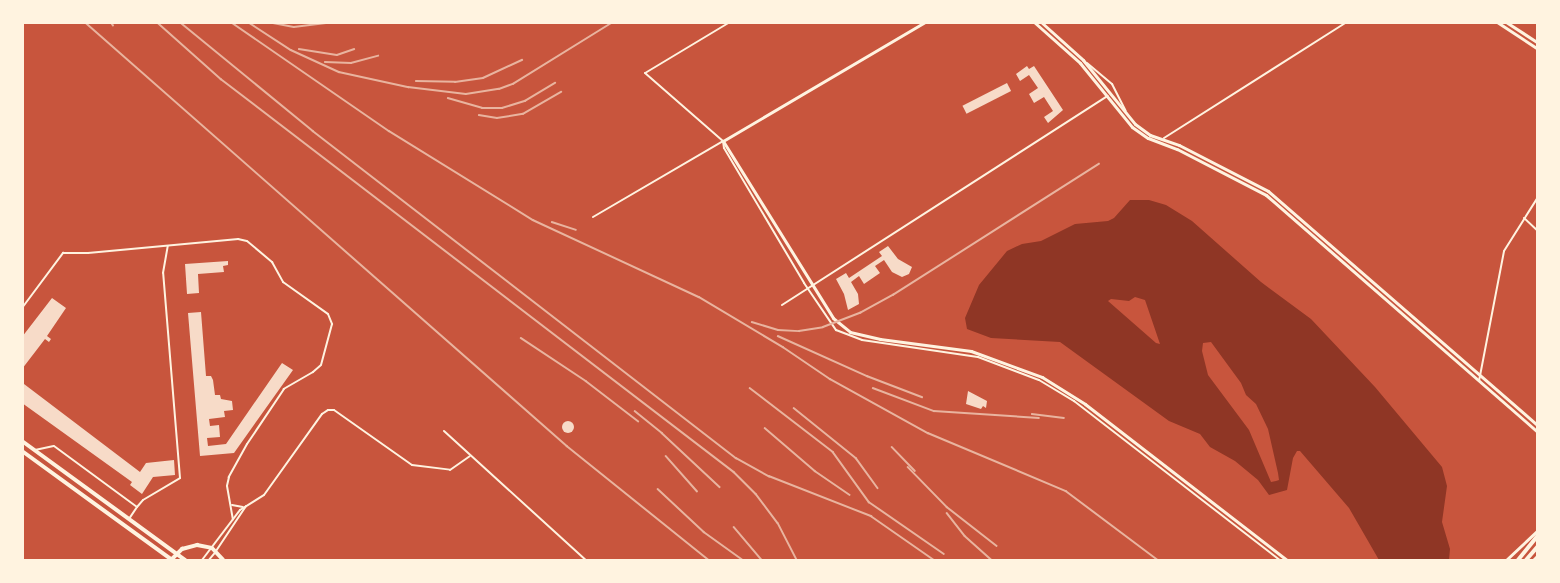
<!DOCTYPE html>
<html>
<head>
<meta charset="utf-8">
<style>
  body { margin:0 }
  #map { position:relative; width:1560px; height:583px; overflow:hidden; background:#c8553d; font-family:Commissioner,sans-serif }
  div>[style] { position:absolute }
  .water>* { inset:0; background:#8f3625 }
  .building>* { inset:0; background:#f7dbc8; transform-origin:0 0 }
  .round { border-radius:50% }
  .service>* { height:1.5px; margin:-0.75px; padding:0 0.75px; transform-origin:0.75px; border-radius:0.75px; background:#fff3e0 }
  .minor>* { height:2px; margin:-1px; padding:0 1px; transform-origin:1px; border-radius:1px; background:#fff3e0 }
  .tertiary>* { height:3px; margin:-1.5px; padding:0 1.5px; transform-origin:1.5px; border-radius:1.5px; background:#fff3e0 }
  .secondary>* { height:3px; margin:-1.5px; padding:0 1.5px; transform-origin:1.5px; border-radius:1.5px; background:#fff3e0 }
  .primary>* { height:4px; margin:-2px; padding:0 2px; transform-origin:2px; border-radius:2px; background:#fff3e0 }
  .rail>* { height:1.5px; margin:-0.75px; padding:0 0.75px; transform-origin:0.75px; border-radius:0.75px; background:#e9b49f }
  span { translate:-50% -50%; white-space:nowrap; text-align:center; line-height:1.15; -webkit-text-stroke:4.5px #fff3e0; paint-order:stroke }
  .frame { position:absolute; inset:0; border:24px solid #fff3e0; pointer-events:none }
</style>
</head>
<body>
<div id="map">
  <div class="water">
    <div style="clip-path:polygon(evenodd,1130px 200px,1149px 200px,1166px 205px,1192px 221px,1261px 282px,1311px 319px,1375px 387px,1442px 467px,1447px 486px,1442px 522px,1450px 549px,1449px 560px,1379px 560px,1349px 508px,1300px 451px,1297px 451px,1293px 458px,1287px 490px,1269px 495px,1258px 480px,1235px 461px,1210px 447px,1200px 434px,1169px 421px,1060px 342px,991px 338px,967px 329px,965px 318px,979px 285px,1007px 251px,1022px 244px,1041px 241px,1075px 224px,1108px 221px,1114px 218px,1130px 200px,1135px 297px,1145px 300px,1160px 344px,1156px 343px,1108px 301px,1111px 299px,1129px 301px,1135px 297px,1130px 200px,1211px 342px,1241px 383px,1246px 395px,1256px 404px,1268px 429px,1278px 473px,1279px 480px,1276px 481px,1271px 482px,1249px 430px,1208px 375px,1202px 351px,1203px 343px,1211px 342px)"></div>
  </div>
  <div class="building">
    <div style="clip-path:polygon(1027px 66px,1029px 69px,1034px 66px,1063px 110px,1048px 123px,1044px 117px,1053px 111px,1044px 97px,1034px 103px,1029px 94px,1038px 88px,1029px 75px,1020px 81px,1016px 74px)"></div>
    <div style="left:1007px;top:83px;width:9px;height:50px;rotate:63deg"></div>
    <div style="clip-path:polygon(888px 246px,898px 259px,912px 267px,909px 274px,902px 277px,892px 272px,884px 260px,875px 266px,880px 273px,864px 284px,859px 276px,851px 282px,858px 294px,859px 304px,848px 310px,844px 294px,836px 279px,846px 273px,849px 278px,882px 256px,879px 252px)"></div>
    <div style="clip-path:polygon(228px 261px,228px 265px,223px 266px,224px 272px,198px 274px,199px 293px,187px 294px,185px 264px)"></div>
    <div style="clip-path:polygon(52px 298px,66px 308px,47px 336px,51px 339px,49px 342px,45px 339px,22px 369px,22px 337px)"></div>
    <div style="clip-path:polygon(201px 312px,206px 376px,211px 376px,213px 380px,215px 395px,220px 395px,221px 399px,232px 401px,233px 410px,224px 411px,225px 417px,209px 419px,210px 426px,219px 425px,220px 437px,207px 438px,208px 446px,226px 444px,282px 363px,293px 370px,234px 453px,200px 456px,188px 313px)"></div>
    <div style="clip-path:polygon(24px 384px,140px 472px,146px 463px,174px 460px,175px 475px,153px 477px,142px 494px,130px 485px,132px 482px,22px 403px)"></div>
    <div style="clip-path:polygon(968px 391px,987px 401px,986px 408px,983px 406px,981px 409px,966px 404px)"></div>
    <div class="round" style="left:562px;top:421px;width:12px;height:12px"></div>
  </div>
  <div class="service">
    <div style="left:209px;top:560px;width:8px;rotate:-50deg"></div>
  </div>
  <div class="minor">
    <div style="left:730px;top:22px;width:99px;rotate:149deg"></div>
    <div style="left:645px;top:73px;width:103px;rotate:41.1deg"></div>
    <div style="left:723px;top:141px;width:7px;rotate:82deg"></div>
    <div style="left:724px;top:148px;width:157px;rotate:59.3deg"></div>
    <div style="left:804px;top:283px;width:57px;rotate:55.8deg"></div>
    <div style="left:836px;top:330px;width:28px;rotate:21deg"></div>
    <div style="left:862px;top:340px;width:117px;rotate:8.3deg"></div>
    <div style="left:978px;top:357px;width:65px;rotate:20.7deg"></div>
    <div style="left:1039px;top:380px;width:41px;rotate:31deg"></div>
    <div style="left:1074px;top:401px;width:260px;rotate:37.7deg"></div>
    <div style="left:1087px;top:63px;width:33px;rotate:40deg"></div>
    <div style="left:1112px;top:84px;width:30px;rotate:63deg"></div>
    <div style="left:1164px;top:138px;width:217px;rotate:-32.4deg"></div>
    <div style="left:593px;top:217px;width:151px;rotate:-30.3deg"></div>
    <div style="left:1524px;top:218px;width:19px;rotate:43deg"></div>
    <div style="left:782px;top:305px;width:387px;rotate:-32.7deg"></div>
    <div style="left:22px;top:308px;width:69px;rotate:-53.3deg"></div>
    <div style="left:63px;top:253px;width:25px"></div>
    <div style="left:88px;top:253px;width:151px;rotate:-5.3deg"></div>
    <div style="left:238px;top:239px;width:9px;rotate:13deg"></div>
    <div style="left:247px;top:241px;width:33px;rotate:40deg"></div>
    <div style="left:272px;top:262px;width:23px;rotate:61deg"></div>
    <div style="left:283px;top:282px;width:55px;rotate:35.4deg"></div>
    <div style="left:328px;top:314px;width:11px;rotate:68deg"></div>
    <div style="left:332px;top:324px;width:42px;rotate:105deg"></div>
    <div style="left:321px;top:365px;width:11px;rotate:139deg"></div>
    <div style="left:313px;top:372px;width:34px;rotate:150deg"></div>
    <div style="left:284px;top:389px;width:66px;rotate:123.9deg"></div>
    <div style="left:247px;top:444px;width:38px;rotate:119deg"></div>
    <div style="left:229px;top:477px;width:9px;rotate:103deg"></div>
    <div style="left:227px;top:486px;width:34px;rotate:80deg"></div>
    <div style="left:1479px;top:381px;width:132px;rotate:-79.1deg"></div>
    <div style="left:1504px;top:251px;width:64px;rotate:-57.8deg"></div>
    <div style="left:444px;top:431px;width:192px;rotate:42.3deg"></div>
    <div style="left:35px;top:450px;width:19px;rotate:-12deg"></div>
    <div style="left:54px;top:446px;width:103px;rotate:36.3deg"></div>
    <div style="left:137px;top:507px;width:14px;rotate:124deg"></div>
    <div style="left:232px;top:505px;width:11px;rotate:10deg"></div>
    <div style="left:137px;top:507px;width:9px;rotate:-49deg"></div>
    <div style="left:143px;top:500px;width:43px;rotate:-30.7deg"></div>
    <div style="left:180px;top:478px;width:206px;rotate:-94.7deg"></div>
    <div style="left:163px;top:273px;width:27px;rotate:-80deg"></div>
    <div style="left:216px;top:551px;width:54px;rotate:-56.3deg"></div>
    <div style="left:202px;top:560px;width:63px;rotate:-52.8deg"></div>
    <div style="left:240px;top:510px;width:28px;rotate:-32deg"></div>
    <div style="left:264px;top:495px;width:100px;rotate:-54.4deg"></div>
    <div style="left:322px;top:414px;width:7px;rotate:-34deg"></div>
    <div style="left:328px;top:410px;width:6px"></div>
    <div style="left:334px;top:410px;width:95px;rotate:35.2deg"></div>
    <div style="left:412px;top:465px;width:38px;rotate:7deg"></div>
    <div style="left:450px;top:470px;width:24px;rotate:-35deg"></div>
  </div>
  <div class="tertiary">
    <div style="left:925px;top:22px;width:234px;rotate:149.5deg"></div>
    <div style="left:723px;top:141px;width:208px;rotate:58.1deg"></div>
    <div style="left:833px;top:318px;width:22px;rotate:39deg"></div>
    <div style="left:850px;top:332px;width:31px;rotate:13deg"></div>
    <div style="left:880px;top:339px;width:92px;rotate:7.5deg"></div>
    <div style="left:971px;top:351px;width:76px;rotate:20.1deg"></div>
    <div style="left:1042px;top:377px;width:51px;rotate:32.1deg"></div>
    <div style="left:1085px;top:404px;width:255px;rotate:37.7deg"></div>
    <div style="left:1497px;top:22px;width:49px;rotate:33.4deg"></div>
    <div style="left:1506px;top:22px;width:38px;rotate:33deg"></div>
    <div style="left:1506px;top:560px;width:44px;rotate:-43.2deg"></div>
    <div style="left:1533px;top:560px;width:7px;rotate:-45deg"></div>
  </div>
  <div class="secondary">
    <div style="left:1034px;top:22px;width:62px;rotate:41.7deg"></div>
    <div style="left:1080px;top:63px;width:82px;rotate:50.9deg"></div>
    <div style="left:1132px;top:127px;width:19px;rotate:35deg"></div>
    <div style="left:1148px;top:138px;width:31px;rotate:21deg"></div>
    <div style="left:1177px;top:149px;width:100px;rotate:27.3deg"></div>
    <div style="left:1266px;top:195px;width:361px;rotate:41.1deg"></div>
    <div style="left:1041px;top:22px;width:57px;rotate:42.1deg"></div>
    <div style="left:1083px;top:60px;width:82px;rotate:50.9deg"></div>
    <div style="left:1135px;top:124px;width:19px;rotate:36deg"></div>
    <div style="left:1150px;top:135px;width:31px;rotate:19deg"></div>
    <div style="left:1179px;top:145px;width:100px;rotate:27.3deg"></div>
    <div style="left:1268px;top:191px;width:358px;rotate:41deg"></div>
  </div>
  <div class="primary">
    <div style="left:22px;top:441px;width:202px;rotate:36.1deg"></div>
    <div style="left:22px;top:451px;width:185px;rotate:36deg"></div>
    <div style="left:171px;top:560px;width:16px;rotate:-45deg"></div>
    <div style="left:182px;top:549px;width:16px;rotate:-15deg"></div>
    <div style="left:197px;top:545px;width:15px;rotate:11deg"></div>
    <div style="left:212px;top:548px;width:16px;rotate:47deg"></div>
    <div style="left:1518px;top:560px;width:32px;rotate:-51deg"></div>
    <div style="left:1526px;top:560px;width:18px;rotate:-49deg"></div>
  </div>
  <div class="rail">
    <div style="left:85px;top:22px;width:642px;rotate:41.34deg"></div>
    <div style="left:567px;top:446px;width:182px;rotate:38.8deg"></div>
    <div style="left:111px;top:22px;width:4px;rotate:56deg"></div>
    <div style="left:157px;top:22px;width:86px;rotate:41.7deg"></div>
    <div style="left:221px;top:79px;width:646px;rotate:37.46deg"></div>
    <div style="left:734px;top:472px;width:31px;rotate:45deg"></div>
    <div style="left:756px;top:494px;width:36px;rotate:53deg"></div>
    <div style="left:778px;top:523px;width:42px;rotate:62.8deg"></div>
    <div style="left:180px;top:22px;width:172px;rotate:39.3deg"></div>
    <div style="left:313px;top:131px;width:535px;rotate:37.71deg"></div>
    <div style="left:736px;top:458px;width:38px;rotate:29deg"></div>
    <div style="left:769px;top:476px;width:110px;rotate:21.4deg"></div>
    <div style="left:871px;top:516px;width:77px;rotate:34.9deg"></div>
    <div style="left:231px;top:22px;width:192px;rotate:34.6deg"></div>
    <div style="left:389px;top:131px;width:169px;rotate:31.7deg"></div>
    <div style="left:533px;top:220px;width:183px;rotate:24.9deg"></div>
    <div style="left:699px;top:297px;width:98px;rotate:30.8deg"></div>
    <div style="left:783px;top:347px;width:57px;rotate:34.2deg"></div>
    <div style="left:830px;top:379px;width:112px;rotate:28.9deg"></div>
    <div style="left:928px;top:433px;width:150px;rotate:22.8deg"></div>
    <div style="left:1066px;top:491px;width:115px;rotate:36.9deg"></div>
    <div style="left:248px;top:22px;width:51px;rotate:33.1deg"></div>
    <div style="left:291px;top:50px;width:53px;rotate:24.6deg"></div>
    <div style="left:339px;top:72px;width:71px;rotate:12.3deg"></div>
    <div style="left:408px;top:87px;width:58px;rotate:6.9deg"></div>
    <div style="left:466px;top:94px;width:33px;rotate:-9deg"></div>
    <div style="left:499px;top:89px;width:15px;rotate:-20deg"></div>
    <div style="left:513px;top:84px;width:118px;rotate:-31.8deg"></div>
    <div style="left:268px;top:22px;width:26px;rotate:11deg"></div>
    <div style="left:294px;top:27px;width:38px;rotate:-7deg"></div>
    <div style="left:299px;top:49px;width:38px;rotate:9deg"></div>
    <div style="left:337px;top:55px;width:18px;rotate:-19deg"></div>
    <div style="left:325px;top:62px;width:26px;rotate:2deg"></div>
    <div style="left:351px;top:63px;width:28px;rotate:-15deg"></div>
    <div style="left:416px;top:81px;width:39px;rotate:1deg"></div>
    <div style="left:455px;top:82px;width:28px;rotate:-8deg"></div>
    <div style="left:483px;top:78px;width:43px;rotate:-24.8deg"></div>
    <div style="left:448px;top:98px;width:35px;rotate:16deg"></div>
    <div style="left:482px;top:108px;width:20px"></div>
    <div style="left:502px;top:108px;width:24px;rotate:-17deg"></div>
    <div style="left:525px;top:101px;width:35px;rotate:-31deg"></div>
    <div style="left:479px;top:115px;width:18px;rotate:9deg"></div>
    <div style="left:497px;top:118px;width:26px;rotate:-9deg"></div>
    <div style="left:523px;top:114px;width:44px;rotate:-30.1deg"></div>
    <div style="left:552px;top:222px;width:25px;rotate:18deg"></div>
    <div style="left:752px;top:322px;width:27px;rotate:17deg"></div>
    <div style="left:778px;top:330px;width:21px;rotate:3deg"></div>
    <div style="left:799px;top:331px;width:24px;rotate:-9deg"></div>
    <div style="left:823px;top:327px;width:40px;rotate:-21deg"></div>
    <div style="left:860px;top:313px;width:38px;rotate:-29deg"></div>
    <div style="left:893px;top:295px;width:244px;rotate:-32.5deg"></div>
    <div style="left:778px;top:336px;width:98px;rotate:24.2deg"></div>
    <div style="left:867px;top:376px;width:59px;rotate:20.9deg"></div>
    <div style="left:521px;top:338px;width:78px;rotate:33.5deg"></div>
    <div style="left:586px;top:381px;width:66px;rotate:37.6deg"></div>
    <div style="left:750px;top:388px;width:105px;rotate:37.6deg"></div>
    <div style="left:833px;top:452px;width:62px;rotate:54.2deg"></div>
    <div style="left:869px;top:502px;width:91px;rotate:34.7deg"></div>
    <div style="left:873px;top:388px;width:65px;rotate:20.7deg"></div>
    <div style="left:934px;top:411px;width:105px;rotate:3.8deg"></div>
    <div style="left:794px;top:408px;width:80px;rotate:38.9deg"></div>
    <div style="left:856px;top:458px;width:37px;rotate:54deg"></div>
    <div style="left:635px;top:411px;width:35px;rotate:39deg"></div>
    <div style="left:662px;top:433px;width:79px;rotate:43deg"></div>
    <div style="left:1032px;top:414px;width:32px;rotate:7deg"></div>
    <div style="left:765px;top:428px;width:66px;rotate:40.7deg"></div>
    <div style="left:815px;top:471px;width:42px;rotate:34.4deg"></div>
    <div style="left:892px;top:447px;width:33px;rotate:46deg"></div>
    <div style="left:666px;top:456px;width:47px;rotate:48.5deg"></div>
    <div style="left:908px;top:467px;width:56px;rotate:45.7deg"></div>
    <div style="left:947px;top:507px;width:63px;rotate:38deg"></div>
    <div style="left:658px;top:489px;width:63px;rotate:43.1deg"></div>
    <div style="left:704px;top:532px;width:48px;rotate:35.7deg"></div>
    <div style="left:947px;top:513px;width:29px;rotate:52deg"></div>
    <div style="left:965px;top:536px;width:36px;rotate:42deg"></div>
    <div style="left:734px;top:527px;width:43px;rotate:49.7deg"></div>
    <div style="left:786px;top:560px;width:1px"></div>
  </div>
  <div class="frame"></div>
</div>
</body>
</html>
